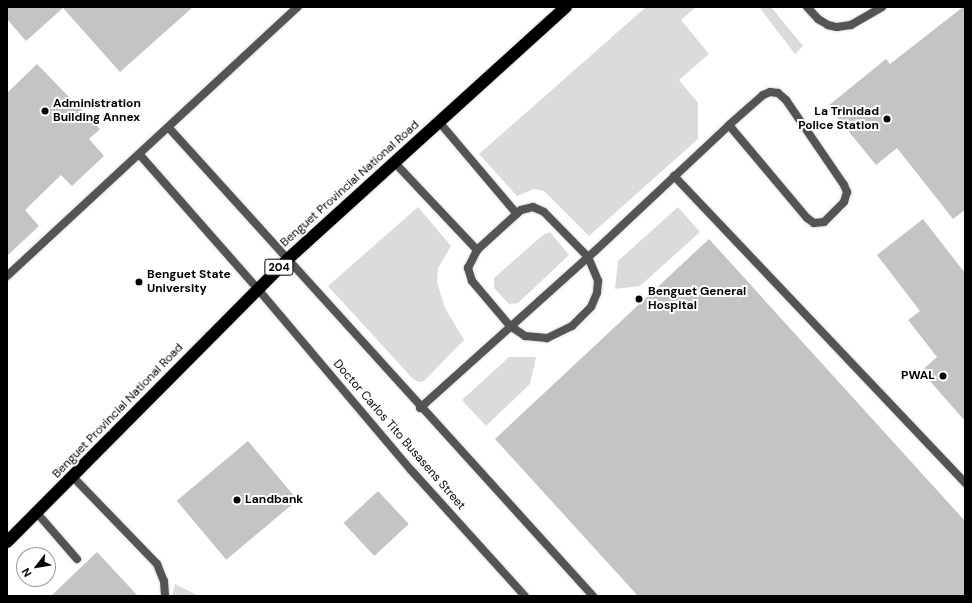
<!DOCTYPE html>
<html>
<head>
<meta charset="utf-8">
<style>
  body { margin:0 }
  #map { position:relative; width:972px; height:603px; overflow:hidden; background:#fff; font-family:"DM Sans",sans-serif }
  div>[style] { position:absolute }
  .green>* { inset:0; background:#dbdbdb }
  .building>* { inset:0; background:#c4c4c4; transform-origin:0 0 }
  .roads { filter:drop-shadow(0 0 1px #dbdbdb) drop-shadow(0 0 1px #dbdbdb) }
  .lane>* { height:8px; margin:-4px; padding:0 4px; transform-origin:4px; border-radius:4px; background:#545454 }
  .street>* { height:8px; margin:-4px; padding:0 4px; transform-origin:4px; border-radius:4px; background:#545454 }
  .highway>* { height:12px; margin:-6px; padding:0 6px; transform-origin:6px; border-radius:6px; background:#000 }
  .dots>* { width:11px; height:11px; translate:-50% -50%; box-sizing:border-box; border:2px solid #fff; border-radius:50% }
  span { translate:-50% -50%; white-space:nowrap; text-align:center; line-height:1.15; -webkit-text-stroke:4px #fff; paint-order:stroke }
  .shield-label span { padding:1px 3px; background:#fff; border:1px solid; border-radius:3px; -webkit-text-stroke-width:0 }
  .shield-label { font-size:11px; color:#000; font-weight:700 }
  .poi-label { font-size:12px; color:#000; font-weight:700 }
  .left { translate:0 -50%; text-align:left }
  .right { translate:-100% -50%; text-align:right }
  .street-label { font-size:12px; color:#000 }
  .frame { position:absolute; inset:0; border:8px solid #000; pointer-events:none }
  .north { position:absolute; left:16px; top:547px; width:40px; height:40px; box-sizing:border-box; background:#fff; border:1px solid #999; border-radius:50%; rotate:239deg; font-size:11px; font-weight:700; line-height:16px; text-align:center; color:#000 }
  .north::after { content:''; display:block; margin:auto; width:14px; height:18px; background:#000; clip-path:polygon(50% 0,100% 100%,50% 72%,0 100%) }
</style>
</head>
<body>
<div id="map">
  <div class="green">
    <div style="clip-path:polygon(646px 7px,696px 7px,681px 20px,709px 54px,679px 80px,698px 103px,698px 139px,589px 236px,544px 191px,534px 189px,517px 196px,479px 154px)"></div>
    <div style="clip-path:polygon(759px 7px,771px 7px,803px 46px,795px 54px)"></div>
    <div style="clip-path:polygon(418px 207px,451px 246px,438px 268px,437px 282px,445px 308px,464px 340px,424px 381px,419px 382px,413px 379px,328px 286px)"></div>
    <div style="clip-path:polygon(678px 207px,700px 232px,640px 286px,615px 289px,618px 261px)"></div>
    <div style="clip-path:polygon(550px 232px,569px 255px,518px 303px,509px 304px,494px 288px,494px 278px,543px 235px)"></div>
    <div style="clip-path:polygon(509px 357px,536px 357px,530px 384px,486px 426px,462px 400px)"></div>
    <div style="clip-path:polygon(175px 584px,199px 596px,172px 596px)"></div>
  </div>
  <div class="building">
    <div style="clip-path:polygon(7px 7px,193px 7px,120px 72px,63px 8px,26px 41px,7px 19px)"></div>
    <div style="clip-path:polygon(963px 7px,965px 7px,965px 210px,953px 219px,897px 148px,876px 165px,828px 106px,886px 59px,890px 64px)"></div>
    <div style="clip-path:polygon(37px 64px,100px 129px,89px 139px,104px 156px,72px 186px,61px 175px,25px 210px,39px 226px,7px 256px,7px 93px)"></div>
    <div style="clip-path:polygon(923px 219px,965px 273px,965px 421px,921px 371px,937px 357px,908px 320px,920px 311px,877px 255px)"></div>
    <div style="clip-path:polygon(709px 239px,965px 521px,965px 596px,638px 596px,495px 439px)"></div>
    <div style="left:248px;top:441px;width:77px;height:93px;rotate:50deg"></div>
    <div style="left:378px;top:491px;width:45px;height:47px;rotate:47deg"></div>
    <div style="clip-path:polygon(97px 552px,138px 596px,51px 596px)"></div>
  </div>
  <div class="roads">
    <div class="lane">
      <div style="left:807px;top:7px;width:16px;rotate:47deg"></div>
      <div style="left:818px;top:19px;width:12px;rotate:31deg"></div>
      <div style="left:828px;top:25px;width:9px;rotate:13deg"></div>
      <div style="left:837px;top:27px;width:14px;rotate:-8deg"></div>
      <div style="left:851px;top:25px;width:36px;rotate:-30deg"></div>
      <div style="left:440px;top:123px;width:119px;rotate:49.8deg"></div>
      <div style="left:169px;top:128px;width:632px;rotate:47.82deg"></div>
      <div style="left:140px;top:155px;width:177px;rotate:48.7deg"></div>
      <div style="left:395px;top:163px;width:120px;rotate:46.7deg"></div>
      <div style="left:674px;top:176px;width:423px;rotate:46.5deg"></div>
      <div style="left:533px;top:207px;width:12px;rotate:24deg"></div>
      <div style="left:544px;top:212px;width:63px;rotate:45.6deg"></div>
      <div style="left:588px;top:257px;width:26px;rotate:67deg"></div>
      <div style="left:598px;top:281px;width:12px;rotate:95deg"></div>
      <div style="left:597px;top:293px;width:15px;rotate:113deg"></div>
      <div style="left:591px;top:307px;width:27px;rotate:135deg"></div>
      <div style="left:572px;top:326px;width:28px;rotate:154deg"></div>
      <div style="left:547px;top:338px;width:22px;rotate:-175deg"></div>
      <div style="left:525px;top:336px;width:18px;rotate:-146deg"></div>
      <div style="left:510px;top:326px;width:59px;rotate:-130.2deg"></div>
      <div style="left:472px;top:281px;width:14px;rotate:-107deg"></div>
      <div style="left:468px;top:268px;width:20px;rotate:-63deg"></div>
      <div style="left:477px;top:250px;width:59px;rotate:-42.3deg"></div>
      <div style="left:521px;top:210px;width:12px;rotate:-14deg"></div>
      <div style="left:7px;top:276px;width:396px;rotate:-42.8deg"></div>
      <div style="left:420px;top:408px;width:235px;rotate:-41.9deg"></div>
      <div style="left:595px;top:251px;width:184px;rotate:-43.2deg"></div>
      <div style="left:729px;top:125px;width:45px;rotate:-41.4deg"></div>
      <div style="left:763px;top:95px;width:8px;rotate:-23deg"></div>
      <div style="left:770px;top:92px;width:8px;rotate:7deg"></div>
      <div style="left:778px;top:93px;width:11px;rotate:41deg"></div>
      <div style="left:786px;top:100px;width:103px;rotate:55.7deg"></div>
      <div style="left:844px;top:185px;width:8px;rotate:67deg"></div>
      <div style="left:847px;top:192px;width:10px;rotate:107deg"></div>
      <div style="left:844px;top:202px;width:28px;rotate:135deg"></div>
      <div style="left:824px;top:222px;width:10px;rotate:174deg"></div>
      <div style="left:814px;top:223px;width:9px;rotate:-144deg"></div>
      <div style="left:807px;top:218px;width:121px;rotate:-130deg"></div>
      <div style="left:37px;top:513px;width:61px;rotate:49deg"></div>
    </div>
    <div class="street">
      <div style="left:257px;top:288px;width:238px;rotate:49.8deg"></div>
      <div style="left:411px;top:470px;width:170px;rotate:47.9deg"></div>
      <div style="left:73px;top:477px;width:121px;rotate:46deg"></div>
      <div style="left:157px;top:564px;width:18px;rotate:68deg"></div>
      <div style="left:164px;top:581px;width:15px;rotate:86deg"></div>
    </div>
    <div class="highway">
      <div style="left:7px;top:542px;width:400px;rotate:-45.2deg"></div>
      <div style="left:289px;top:258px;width:374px;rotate:-42.2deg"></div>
    </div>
  </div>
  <div class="dots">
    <div style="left:45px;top:111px;background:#000"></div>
    <div style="left:887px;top:119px;background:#000"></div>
    <div style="left:139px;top:282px;background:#000"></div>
    <div style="left:639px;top:299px;background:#000"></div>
    <div style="left:943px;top:376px;background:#000"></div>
    <div style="left:237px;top:500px;background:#000"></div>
  </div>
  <div class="shield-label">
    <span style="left:279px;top:267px">204</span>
  </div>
  <div class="poi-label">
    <span class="left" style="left:53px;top:111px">Administration<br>Building Annex</span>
    <span class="right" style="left:879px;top:119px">La Trinidad<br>Police Station</span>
    <span class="left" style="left:147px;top:282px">Benguet State<br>University</span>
    <span class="left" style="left:648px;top:299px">Benguet General<br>Hospital</span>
    <span class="right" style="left:935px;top:376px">PWAL</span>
    <span class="left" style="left:245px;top:500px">Landbank</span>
  </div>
  <div class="street-label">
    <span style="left:350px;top:184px;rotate:-42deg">Benguet Provincial National Road</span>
    <span style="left:118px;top:411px;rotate:-46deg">Benguet Provincial National Road</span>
    <span style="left:399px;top:435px;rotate:49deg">Doctor Carlos Tito Busasens Street</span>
  </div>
  <div class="frame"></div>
  <div class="north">N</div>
</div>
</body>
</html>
